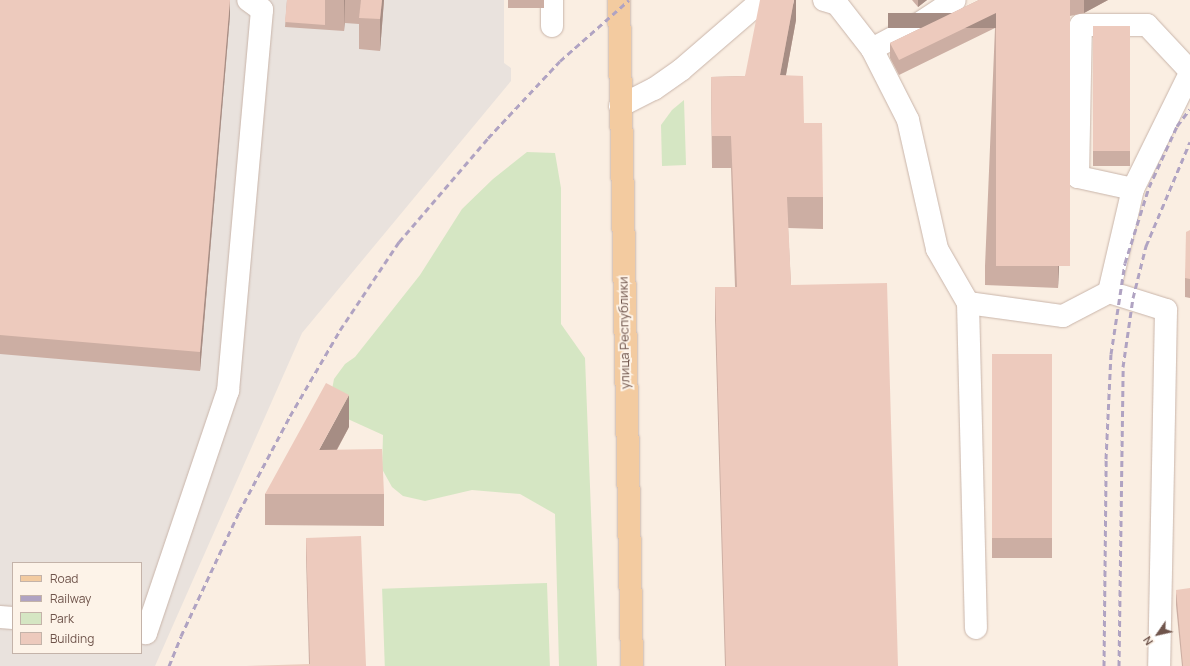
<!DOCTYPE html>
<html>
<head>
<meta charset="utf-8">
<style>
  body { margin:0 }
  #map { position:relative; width:1190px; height:666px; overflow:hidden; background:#faeee2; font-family:Manrope,sans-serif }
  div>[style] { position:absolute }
  .industrial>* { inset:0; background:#e9e2dd }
  .green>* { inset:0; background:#d5e6c3; transform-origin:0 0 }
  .roads { filter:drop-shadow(0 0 1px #c9b5aa) drop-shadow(0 0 1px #c9b5aa) }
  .minor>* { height:22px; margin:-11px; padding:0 11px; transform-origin:11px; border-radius:11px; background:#fff }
  .major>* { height:22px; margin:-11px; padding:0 11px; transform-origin:11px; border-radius:11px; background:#f3cba0 }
  .rail>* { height:3px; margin-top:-1.5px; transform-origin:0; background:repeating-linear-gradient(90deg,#b0a3c2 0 6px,transparent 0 10px) }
  .wall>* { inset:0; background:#ccaea3; transform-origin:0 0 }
  .shaded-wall>* { inset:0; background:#a68d84; transform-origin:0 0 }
  .building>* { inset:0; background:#edcabd; transform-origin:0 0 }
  span { translate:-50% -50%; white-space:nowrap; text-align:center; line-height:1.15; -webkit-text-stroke:4px #fdf3e8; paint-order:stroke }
  .street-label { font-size:13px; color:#6f544b }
  .legend { position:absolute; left:12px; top:562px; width:130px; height:92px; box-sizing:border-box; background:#fdf3e8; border:1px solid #c4b3a9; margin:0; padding:5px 7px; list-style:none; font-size:12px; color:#6f544b }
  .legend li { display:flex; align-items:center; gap:8px; height:20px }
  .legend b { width:20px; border:1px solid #c4b3a9 }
  .north { position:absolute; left:1138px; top:614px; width:40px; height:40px; -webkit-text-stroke:3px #fdf3e8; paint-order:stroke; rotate:236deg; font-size:11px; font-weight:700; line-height:16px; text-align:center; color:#6f544b }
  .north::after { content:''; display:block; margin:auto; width:14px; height:18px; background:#6f544b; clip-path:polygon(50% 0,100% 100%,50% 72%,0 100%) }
</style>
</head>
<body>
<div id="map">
  <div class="industrial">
    <div style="clip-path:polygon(evenodd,0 0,504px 0,504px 63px,511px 68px,511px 81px,302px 333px,155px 666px,0 666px,0 0,13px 563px,141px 563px,141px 653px,13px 653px,13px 563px)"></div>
  </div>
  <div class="green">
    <div style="clip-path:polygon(684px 100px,686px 165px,662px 166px,661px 125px,672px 110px)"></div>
    <div style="clip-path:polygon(527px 152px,555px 153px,561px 188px,561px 324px,585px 358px,597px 666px,559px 666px,555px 514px,520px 494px,472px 490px,425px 501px,403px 496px,392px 487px,382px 469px,383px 435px,328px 410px,334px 379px,345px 364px,355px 357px,420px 275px,462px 209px,493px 179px)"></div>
    <div style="left:547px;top:583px;width:83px;height:165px;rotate:88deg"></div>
  </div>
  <div class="roads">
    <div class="minor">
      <div style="left:824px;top:0;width:14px;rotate:17deg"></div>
      <div style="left:837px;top:4px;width:57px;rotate:52.1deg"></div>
      <div style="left:872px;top:49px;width:80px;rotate:63.1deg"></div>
      <div style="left:908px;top:120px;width:132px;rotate:77.3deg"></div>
      <div style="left:937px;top:249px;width:62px;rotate:60.1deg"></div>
      <div style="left:968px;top:303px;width:96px;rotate:7.8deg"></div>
      <div style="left:1063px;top:316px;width:52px;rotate:-27.6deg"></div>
      <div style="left:1109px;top:292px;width:106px;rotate:-76.9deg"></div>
      <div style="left:1133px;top:189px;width:129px;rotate:-63.8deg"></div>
      <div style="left:552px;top:26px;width:26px;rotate:-90deg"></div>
      <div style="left:872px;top:49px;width:51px;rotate:-28.1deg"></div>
      <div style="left:917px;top:25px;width:45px;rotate:-33.3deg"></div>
      <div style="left:620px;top:106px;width:38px;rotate:-27deg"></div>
      <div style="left:654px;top:89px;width:33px;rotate:-35deg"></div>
      <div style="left:681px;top:70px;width:107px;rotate:-40.8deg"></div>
      <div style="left:1133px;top:189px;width:56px;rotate:-167.7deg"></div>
      <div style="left:1078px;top:177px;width:152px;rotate:-88.9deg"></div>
      <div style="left:1081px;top:25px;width:66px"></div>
      <div style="left:1147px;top:25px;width:63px;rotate:46.9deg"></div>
      <div style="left:1109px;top:292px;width:60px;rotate:17.5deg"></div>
      <div style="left:1166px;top:310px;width:356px;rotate:91.1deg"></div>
      <div style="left:968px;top:303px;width:325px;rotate:88.6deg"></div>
      <div style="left:0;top:617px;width:13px;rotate:4deg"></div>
      <div style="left:141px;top:632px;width:5px;rotate:11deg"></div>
      <div style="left:146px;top:633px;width:256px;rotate:-71.3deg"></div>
      <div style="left:228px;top:391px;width:383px;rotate:-84.9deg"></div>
      <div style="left:262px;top:10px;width:17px;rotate:-144deg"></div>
    </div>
    <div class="major">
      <div style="left:619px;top:0;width:666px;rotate:88.88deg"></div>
    </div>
  </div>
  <div class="rail">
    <div style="left:169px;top:666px;width:32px;rotate:-68deg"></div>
    <div style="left:181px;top:636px;width:137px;rotate:-64.9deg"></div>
    <div style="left:239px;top:512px;width:109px;rotate:-62deg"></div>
    <div style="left:290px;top:416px;width:99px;rotate:-59.8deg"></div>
    <div style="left:340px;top:330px;width:106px;rotate:-56.2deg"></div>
    <div style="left:399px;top:242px;width:137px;rotate:-49.4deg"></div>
    <div style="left:488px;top:138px;width:105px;rotate:-46.9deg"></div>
    <div style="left:560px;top:61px;width:92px;rotate:-41.5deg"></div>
    <div style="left:1104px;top:666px;width:207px;rotate:-89.4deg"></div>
    <div style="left:1106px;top:459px;width:105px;rotate:-87.3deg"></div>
    <div style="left:1111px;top:354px;width:92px;rotate:-81.3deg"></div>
    <div style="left:1125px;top:263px;width:80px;rotate:-72.5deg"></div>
    <div style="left:1149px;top:187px;width:67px;rotate:-65.3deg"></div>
    <div style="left:1177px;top:126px;width:21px;rotate:-53deg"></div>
    <div style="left:1119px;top:666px;width:299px;rotate:-89.2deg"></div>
    <div style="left:1123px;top:367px;width:70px;rotate:-81.8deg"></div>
    <div style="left:1133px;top:298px;width:54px;rotate:-76deg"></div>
    <div style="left:1146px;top:246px;width:113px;rotate:-67.1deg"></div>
  </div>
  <div class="wall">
    <div style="clip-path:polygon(0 0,230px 0,230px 15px,200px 371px,0 354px)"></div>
    <div style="clip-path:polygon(287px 0,384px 0,380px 51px,359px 49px,359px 24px,345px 23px,344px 31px,285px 27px)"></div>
    <div style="left:508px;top:0;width:36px;height:8px"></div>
    <div style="clip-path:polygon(796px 0,796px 20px,786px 75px,804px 123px,823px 197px,823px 229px,788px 228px,791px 285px,898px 666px,725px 666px,715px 319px,715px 287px,735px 287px,731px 168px,712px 168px,711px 77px,745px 76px)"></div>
    <div style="clip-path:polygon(912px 0,927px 0,918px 7px)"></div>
    <div style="clip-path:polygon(979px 0,1108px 0,1084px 13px,1070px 16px,1070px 15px,1058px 288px,985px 285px,985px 266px,995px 28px,899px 75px,890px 58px,890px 43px)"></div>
    <div style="left:1093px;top:26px;width:37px;height:140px"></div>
    <div style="clip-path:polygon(1190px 230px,1190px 298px,1185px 297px,1185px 278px)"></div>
    <div style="left:992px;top:354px;width:60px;height:204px"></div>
    <div style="clip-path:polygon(349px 427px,337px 450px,384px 494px,384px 526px,265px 525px,265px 494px)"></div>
    <div style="clip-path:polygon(306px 538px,366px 666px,309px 664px,306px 557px)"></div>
    <div style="clip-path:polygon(1176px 590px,1190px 666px,1182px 666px,1176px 605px)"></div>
  </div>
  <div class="shaded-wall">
    <div style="clip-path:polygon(230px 0,230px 15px,200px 371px,200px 352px)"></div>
    <div style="clip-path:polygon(344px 0,345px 0,344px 31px)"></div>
    <div style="clip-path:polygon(382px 0,384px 0,380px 51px,380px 19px)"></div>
    <div style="clip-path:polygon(794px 0,796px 0,796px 20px,780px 107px,780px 75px)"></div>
    <div style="clip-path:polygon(918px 0,927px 0,918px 7px)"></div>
    <div style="clip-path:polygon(1084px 0,1108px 0,1084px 13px)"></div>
    <div style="clip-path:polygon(1070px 1px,1070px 15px,1058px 288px,1058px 269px)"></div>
    <div style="left:996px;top:13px;width:15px;height:108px;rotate:90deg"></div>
    <div style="clip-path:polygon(349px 395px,349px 427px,319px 482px,319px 450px)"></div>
  </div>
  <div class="building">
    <div style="clip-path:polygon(0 0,230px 0,200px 352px,0 335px)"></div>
    <div style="clip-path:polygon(287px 0,325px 0,325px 25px,285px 22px)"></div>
    <div style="clip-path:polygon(361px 0,382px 0,380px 19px,359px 18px)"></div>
    <div style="clip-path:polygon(760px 0,794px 0,780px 75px,803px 76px,804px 123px,822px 123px,823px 197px,787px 197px,791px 285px,887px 283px,898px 666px,726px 666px,715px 287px,737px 287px,731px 136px,712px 136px,711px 77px,745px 76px)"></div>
    <div style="clip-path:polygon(979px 0,996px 0,996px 13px,899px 60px,890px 43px)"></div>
    <div style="left:996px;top:0;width:74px;height:266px"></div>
    <div style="left:1093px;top:26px;width:37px;height:125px"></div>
    <div style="clip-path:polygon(1190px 230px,1190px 279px,1185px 278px,1186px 232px)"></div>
    <div style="left:992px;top:354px;width:60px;height:184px"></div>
    <div style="clip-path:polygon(326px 383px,349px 395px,319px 450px,382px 449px,384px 494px,265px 494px)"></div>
    <div style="clip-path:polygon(361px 536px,366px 666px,246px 666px,310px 664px,306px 538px)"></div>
    <div style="clip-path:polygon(1190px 588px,1190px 666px,1183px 666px,1176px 590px)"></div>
  </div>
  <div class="street-label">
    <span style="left:624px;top:333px;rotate:-91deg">улица Республики</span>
  </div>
  <ul class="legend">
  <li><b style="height:5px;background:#f3cba0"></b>Road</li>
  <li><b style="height:5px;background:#b0a3c2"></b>Railway</li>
  <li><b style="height:11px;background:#d5e6c3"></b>Park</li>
  <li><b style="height:11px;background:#edcabd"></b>Building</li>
  </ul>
  <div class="north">N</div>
</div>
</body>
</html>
